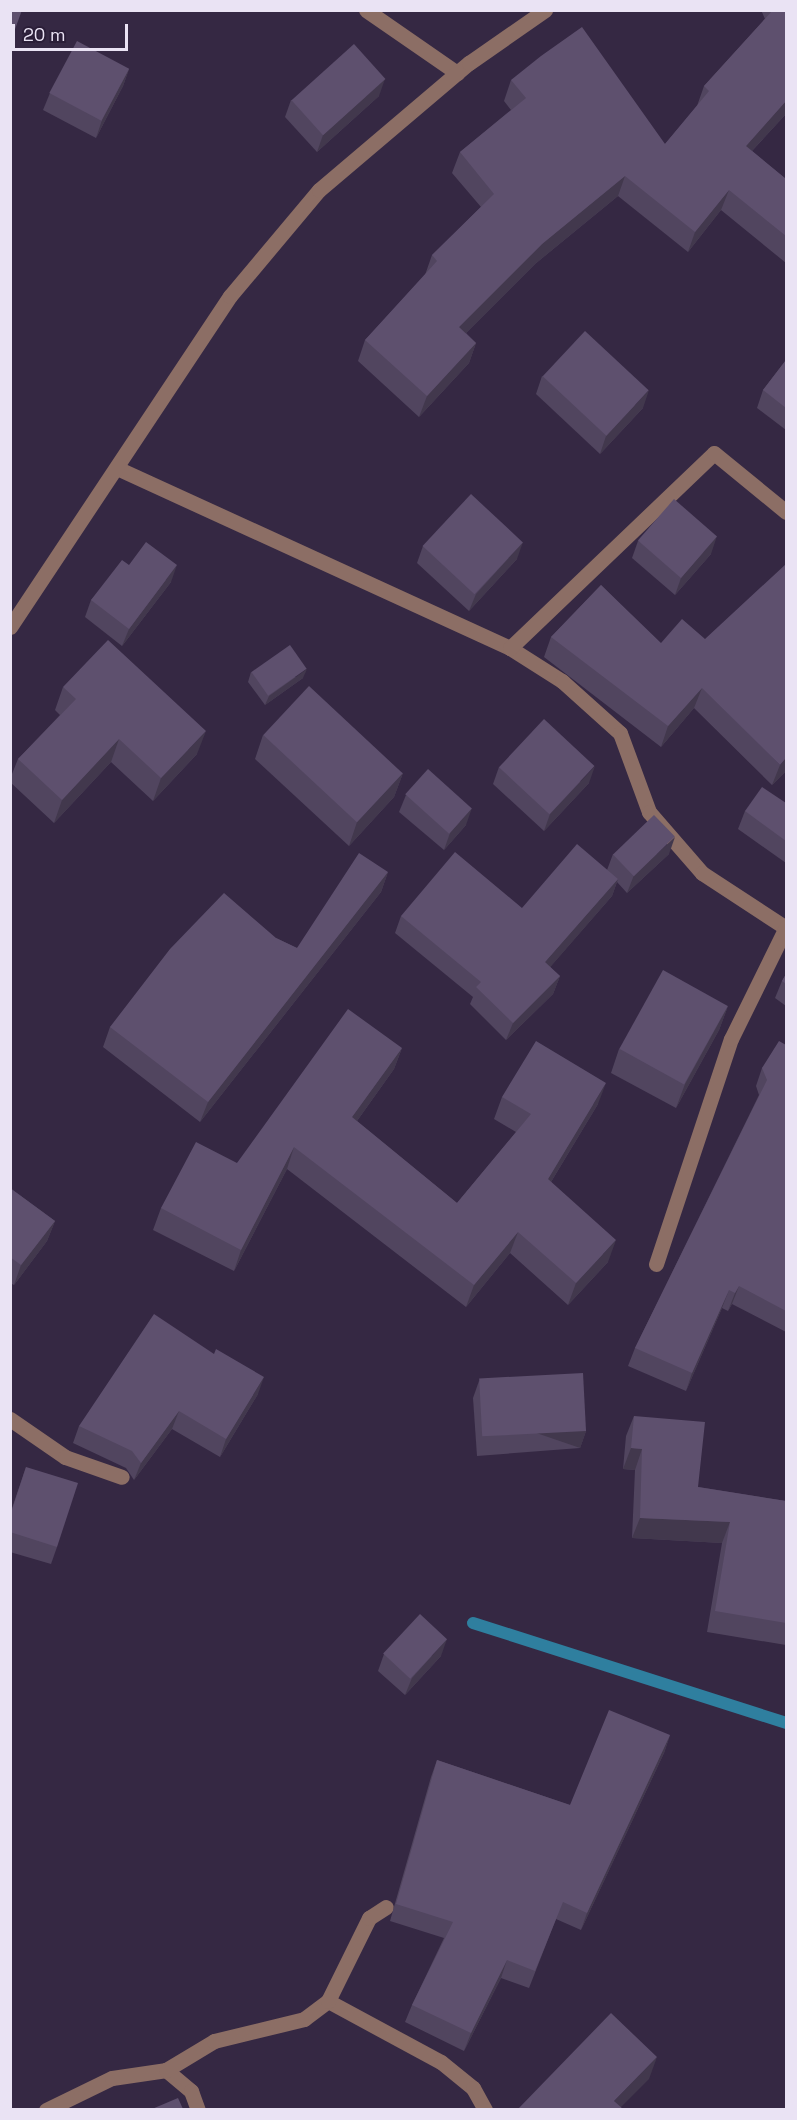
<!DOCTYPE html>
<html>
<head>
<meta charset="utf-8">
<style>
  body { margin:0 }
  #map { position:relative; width:797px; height:2120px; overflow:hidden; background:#352843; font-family:"Space Grotesk",sans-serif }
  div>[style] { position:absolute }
  .stream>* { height:12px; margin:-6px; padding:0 6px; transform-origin:6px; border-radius:6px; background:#2f7f9f }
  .minor>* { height:15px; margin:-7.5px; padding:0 7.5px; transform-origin:7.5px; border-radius:7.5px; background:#8c6e65 }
  .wall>* { inset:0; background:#51455f }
  .shaded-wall>* { inset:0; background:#42384d; transform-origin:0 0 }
  .building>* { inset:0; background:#5e506e; transform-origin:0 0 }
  span { translate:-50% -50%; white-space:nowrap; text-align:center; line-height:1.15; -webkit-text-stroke:4.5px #2b1e38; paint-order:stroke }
  .frame { position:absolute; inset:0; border:12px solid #eae3f4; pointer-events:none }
  .scale { position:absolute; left:12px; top:24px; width:116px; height:27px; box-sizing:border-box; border:3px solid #eae3f4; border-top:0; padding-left:8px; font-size:18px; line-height:21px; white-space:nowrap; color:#eae3f4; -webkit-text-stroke:4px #2b1e38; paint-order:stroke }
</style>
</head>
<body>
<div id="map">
  <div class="stream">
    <div style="left:473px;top:1623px;width:329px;rotate:17.7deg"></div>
  </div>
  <div class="minor">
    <div style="left:366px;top:10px;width:111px;rotate:34.7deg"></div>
    <div style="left:119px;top:469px;width:430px;rotate:24.6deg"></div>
    <div style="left:510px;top:648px;width:62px;rotate:32.4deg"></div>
    <div style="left:562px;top:681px;width:78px;rotate:41.9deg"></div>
    <div style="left:620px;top:733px;width:84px;rotate:69.8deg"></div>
    <div style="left:649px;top:812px;width:81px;rotate:49deg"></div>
    <div style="left:702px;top:873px;width:100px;rotate:33.2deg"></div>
    <div style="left:10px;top:627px;width:397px;rotate:-56.4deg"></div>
    <div style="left:230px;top:296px;width:138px;rotate:-50deg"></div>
    <div style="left:319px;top:190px;width:197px;rotate:-40.3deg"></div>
    <div style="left:469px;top:63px;width:93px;rotate:-34.9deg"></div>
    <div style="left:510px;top:648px;width:282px;rotate:-43.7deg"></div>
    <div style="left:714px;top:453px;width:93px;rotate:39.3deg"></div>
    <div style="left:656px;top:1264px;width:237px;rotate:-71.6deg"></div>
    <div style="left:731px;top:1039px;width:125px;rotate:-63.8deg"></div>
    <div style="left:10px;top:1419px;width:67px;rotate:34.6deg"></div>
    <div style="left:65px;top:1457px;width:60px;rotate:19.3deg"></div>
    <div style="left:328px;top:2001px;width:128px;rotate:28.4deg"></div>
    <div style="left:441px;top:2062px;width:41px;rotate:39.1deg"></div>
    <div style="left:473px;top:2088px;width:25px;rotate:61deg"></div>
    <div style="left:166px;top:2070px;width:33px;rotate:40deg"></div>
    <div style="left:191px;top:2091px;width:20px;rotate:70deg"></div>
    <div style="left:46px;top:2110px;width:73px;rotate:-25.9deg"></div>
    <div style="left:112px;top:2078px;width:55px;rotate:-8.4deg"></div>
    <div style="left:166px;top:2070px;width:56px;rotate:-31.1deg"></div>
    <div style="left:214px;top:2041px;width:93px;rotate:-13.7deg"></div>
    <div style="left:304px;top:2019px;width:30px;rotate:-37deg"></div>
    <div style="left:328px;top:2001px;width:93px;rotate:-63.7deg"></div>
    <div style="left:369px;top:1918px;width:20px;rotate:-33deg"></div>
  </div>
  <div class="wall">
    <div style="clip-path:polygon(761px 10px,786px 10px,786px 114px,752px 151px,786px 179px,786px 263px,721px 210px,688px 252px,618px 196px,535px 264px,466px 333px,476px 343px,469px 363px,419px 417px,358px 361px,365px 340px,425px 275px,432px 255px,481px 207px,452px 173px,460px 152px,511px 110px,504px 101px,511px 80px,665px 144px,697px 106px,704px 86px,765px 19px)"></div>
    <div style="clip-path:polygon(129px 69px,123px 86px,96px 138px,43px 110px,50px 93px)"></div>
    <div style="clip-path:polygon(379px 96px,317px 152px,285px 117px,291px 100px)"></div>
    <div style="clip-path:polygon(786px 360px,786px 430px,757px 408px,763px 390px)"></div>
    <div style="clip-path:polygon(542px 376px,643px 408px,600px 454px,536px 394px)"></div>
    <div style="clip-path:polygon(638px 541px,711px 554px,675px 595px,632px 558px)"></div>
    <div style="clip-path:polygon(423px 546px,517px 559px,469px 611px,417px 563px)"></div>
    <div style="clip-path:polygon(129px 565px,171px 582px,122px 646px,85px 617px,91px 600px)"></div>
    <div style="clip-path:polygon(601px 585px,786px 771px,772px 785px,694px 708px,661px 747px,544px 657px,551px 637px)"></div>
    <div style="clip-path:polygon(251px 672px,303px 678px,265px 705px,248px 682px)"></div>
    <div style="clip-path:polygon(63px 687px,197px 754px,153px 801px,111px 762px,54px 823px,10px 782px,10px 779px,18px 759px,60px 715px,55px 710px)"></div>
    <div style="clip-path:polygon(263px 735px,403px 773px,394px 797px,349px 846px,255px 759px)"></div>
    <div style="clip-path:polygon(499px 767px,589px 783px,544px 831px,493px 784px)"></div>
    <div style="clip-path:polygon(406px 795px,466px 825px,444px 850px,399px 812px)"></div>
    <div style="clip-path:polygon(786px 803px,786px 863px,738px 829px,745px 811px)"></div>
    <div style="clip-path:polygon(613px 854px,669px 854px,627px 893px,617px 882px,612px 896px,550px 967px,560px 976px,553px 994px,506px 1040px,470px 1004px,473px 997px,395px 933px,401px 916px,522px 908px,607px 870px)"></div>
    <div style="clip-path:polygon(388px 872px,381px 892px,200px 1122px,103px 1047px,110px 1027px,276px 938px,297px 948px)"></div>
    <div style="clip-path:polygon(786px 974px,786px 1006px,775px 998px,782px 981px)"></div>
    <div style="clip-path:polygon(728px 1006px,719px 1030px,676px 1108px,611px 1073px,619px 1049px)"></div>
    <div style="clip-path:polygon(786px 1045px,786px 1332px,732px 1304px,728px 1311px,722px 1308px,686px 1391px,628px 1366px,635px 1348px,759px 1095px,756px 1086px,762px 1068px)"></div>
    <div style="clip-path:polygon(402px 1048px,394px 1069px,357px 1121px,457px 1203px,516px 1132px,494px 1119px,502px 1097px,598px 1104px,551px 1182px,608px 1262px,568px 1305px,510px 1253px,466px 1307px,287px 1169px,234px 1271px,153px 1230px,161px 1208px,237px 1163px)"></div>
    <div style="clip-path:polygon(10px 1188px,55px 1221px,47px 1241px,14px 1285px,10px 1283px)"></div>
    <div style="clip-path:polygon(479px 1381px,586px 1431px,580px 1448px,477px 1456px,473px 1398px)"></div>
    <div style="clip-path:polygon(258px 1394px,220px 1457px,172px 1429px,134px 1480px,126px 1468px,73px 1443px,79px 1426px)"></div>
    <div style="clip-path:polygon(634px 1416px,698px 1487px,786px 1501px,786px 1645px,707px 1632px,722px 1543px,632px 1538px,635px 1470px,623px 1469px,626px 1436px)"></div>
    <div style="clip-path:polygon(26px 1467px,57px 1547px,51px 1564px,10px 1552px,10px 1514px)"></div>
    <div style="clip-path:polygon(384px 1654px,441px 1656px,405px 1695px,378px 1671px)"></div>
    <div style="clip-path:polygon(670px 1735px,664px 1753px,581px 1930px,556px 1919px,529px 1988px,501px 1978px,464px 2051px,405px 2022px,412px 2005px,444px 1938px,390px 1921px,431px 1777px,437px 1760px,570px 1805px)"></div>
  </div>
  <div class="shaded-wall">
    <div style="clip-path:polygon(129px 69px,123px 86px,96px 138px,102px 120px)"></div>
    <div style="clip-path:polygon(385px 79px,379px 96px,317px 152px,323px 135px)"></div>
    <div style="clip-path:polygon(786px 101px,786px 114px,738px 166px,746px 146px)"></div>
    <div style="clip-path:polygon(625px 176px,618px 196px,535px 264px,452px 347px,459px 327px,542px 244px)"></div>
    <div style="clip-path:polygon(729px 190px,721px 210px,688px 252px,695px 232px)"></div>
    <div style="clip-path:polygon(476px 343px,469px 363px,419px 417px,427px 396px)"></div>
    <div style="clip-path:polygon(649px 390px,643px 408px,600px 454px,606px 436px)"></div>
    <div style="clip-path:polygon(717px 536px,711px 554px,675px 595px,681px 578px)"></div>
    <div style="clip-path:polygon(523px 542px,517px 559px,469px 611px,476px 594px)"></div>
    <div style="clip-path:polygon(177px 565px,171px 582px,122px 646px,129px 629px)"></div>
    <div style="clip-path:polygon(307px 669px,303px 678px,265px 705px,269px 696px)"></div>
    <div style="clip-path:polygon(702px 688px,694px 708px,661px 747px,668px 726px)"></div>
    <div style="clip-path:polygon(206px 731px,197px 754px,153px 801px,161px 778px)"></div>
    <div style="clip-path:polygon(119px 739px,111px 762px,54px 823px,62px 800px)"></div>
    <div style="clip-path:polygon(786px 758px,786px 771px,772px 785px,780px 765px)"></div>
    <div style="clip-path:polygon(595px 766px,589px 783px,544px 831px,550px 814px)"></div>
    <div style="clip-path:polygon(403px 773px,394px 797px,349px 846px,357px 822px)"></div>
    <div style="clip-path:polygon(472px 808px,466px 825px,444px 850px,450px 833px)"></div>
    <div style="clip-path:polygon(675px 837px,669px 854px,627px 893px,634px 875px)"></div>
    <div style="clip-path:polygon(388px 872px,381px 892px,200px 1122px,208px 1102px)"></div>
    <div style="clip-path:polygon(618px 879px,612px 896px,539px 980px,545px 962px)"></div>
    <div style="clip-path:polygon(560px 976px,553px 994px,506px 1040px,513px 1023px)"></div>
    <div style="clip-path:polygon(728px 1006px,719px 1030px,676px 1108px,685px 1084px)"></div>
    <div style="clip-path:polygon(402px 1048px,394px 1069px,344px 1139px,352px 1117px)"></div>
    <div style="clip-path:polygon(606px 1083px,598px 1104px,540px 1200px,548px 1179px)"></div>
    <div style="clip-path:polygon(294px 1147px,287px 1169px,234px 1271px,241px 1250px)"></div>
    <div style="clip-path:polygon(55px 1221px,47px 1241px,14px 1285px,21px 1265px)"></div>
    <div style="clip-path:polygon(518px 1232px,510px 1253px,466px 1307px,474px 1285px)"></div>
    <div style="clip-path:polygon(616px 1240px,608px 1262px,568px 1305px,576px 1283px)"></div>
    <div style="clip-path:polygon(739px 1286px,732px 1304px,728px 1311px,735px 1293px)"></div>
    <div style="clip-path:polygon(729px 1290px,722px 1308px,686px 1391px,692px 1373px)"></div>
    <div style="clip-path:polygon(264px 1377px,258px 1394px,220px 1457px,226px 1439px)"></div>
    <div style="clip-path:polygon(179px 1411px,172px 1429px,134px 1480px,141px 1463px)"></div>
    <div style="left:586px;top:1431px;width:18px;height:103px;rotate:109deg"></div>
    <div style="clip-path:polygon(631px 1448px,642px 1449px,635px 1470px,623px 1469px)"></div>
    <div style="clip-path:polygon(640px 1518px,730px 1522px,722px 1543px,632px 1538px)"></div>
    <div style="clip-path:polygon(447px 1639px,441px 1656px,405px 1695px,412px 1678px)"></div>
    <div style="clip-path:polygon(670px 1735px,664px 1753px,581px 1930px,587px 1913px)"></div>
    <div style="clip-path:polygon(507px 1960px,501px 1978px,464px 2051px,471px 2033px)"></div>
    <div style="clip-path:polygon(657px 2057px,649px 2079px,619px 2109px,614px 2101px)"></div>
  </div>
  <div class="building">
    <div style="clip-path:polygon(10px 10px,22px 10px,10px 43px)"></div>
    <div style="clip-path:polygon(773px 10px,786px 10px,786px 101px,746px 146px,786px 179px,786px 236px,729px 190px,695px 232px,625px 176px,542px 244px,459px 327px,476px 343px,427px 396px,365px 340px,437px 261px,432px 255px,494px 194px,460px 152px,526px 98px,511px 80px,541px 56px,582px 27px,665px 144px,709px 91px,704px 86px)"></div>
    <div style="left:77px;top:41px;width:59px;height:59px;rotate:28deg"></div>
    <div style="left:354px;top:44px;width:47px;height:84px;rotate:48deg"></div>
    <div style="left:585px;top:331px;width:87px;height:62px;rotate:43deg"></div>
    <div style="clip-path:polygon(786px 360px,786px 408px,763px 390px)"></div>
    <div style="left:471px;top:494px;width:71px;height:71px;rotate:43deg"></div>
    <div style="left:674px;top:499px;width:57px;height:55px;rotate:41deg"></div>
    <div style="clip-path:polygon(146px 542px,177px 565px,129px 629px,91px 600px,122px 560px,129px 565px)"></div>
    <div style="clip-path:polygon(786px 564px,786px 758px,780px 765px,702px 688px,668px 726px,551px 637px,601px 585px,661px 643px,682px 619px,705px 639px)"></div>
    <div style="clip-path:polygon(108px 640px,206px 731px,161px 778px,119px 739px,62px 800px,18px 759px,76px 699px,63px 687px)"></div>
    <div style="left:290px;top:645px;width:29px;height:47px;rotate:55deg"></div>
    <div style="left:309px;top:686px;width:128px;height:67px;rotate:43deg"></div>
    <div style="left:544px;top:719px;width:69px;height:66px;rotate:43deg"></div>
    <div style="left:428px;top:769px;width:59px;height:34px;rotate:42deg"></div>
    <div style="clip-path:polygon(762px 787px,786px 803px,786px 841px,745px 811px)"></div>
    <div style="left:654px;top:815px;width:30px;height:57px;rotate:46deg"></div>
    <div style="clip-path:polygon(577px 844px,618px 879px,545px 962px,560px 976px,513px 1023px,476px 987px,481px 982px,401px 916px,455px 852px,522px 908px)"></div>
    <div style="clip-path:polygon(359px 853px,388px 872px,208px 1102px,110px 1027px,170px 949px,224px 893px,276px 938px,297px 948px)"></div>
    <div style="left:663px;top:970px;width:74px;height:90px;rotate:29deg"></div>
    <div style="clip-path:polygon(786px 974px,786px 984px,782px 981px)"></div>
    <div style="clip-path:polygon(348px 1009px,402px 1048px,352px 1117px,457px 1203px,531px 1114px,502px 1097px,536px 1041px,606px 1083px,548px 1179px,616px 1240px,576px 1283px,518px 1232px,474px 1285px,294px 1147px,241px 1250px,161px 1208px,196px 1142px,237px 1163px)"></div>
    <div style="clip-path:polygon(779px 1041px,786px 1045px,786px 1311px,739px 1286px,735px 1293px,729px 1290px,692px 1373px,635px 1348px,767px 1080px,762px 1068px)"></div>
    <div style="clip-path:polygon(10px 1188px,55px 1221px,21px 1265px,10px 1257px)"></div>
    <div style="clip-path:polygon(154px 1314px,214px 1354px,216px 1349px,264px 1377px,226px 1439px,179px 1411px,141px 1463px,132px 1451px,79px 1426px)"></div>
    <div style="left:583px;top:1373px;width:58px;height:104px;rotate:87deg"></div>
    <div style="clip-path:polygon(634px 1416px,705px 1422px,698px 1487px,786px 1501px,786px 1623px,715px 1611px,730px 1522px,640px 1518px,642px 1449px,631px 1448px)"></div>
    <div style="clip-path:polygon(26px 1467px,78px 1483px,57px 1547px,10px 1532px,10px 1516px)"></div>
    <div style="left:420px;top:1614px;width:37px;height:54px;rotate:43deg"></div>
    <div style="clip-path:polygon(609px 1710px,670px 1735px,587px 1913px,563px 1902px,535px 1971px,507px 1960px,471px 2033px,412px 2005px,453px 1922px,396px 1904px,437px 1760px,570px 1805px)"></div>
    <div style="clip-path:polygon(611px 2013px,657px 2057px,614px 2101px,623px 2109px,518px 2109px)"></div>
    <div style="clip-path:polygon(178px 2098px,183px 2109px,152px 2109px)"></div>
  </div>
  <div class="frame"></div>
  <div class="scale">20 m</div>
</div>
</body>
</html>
